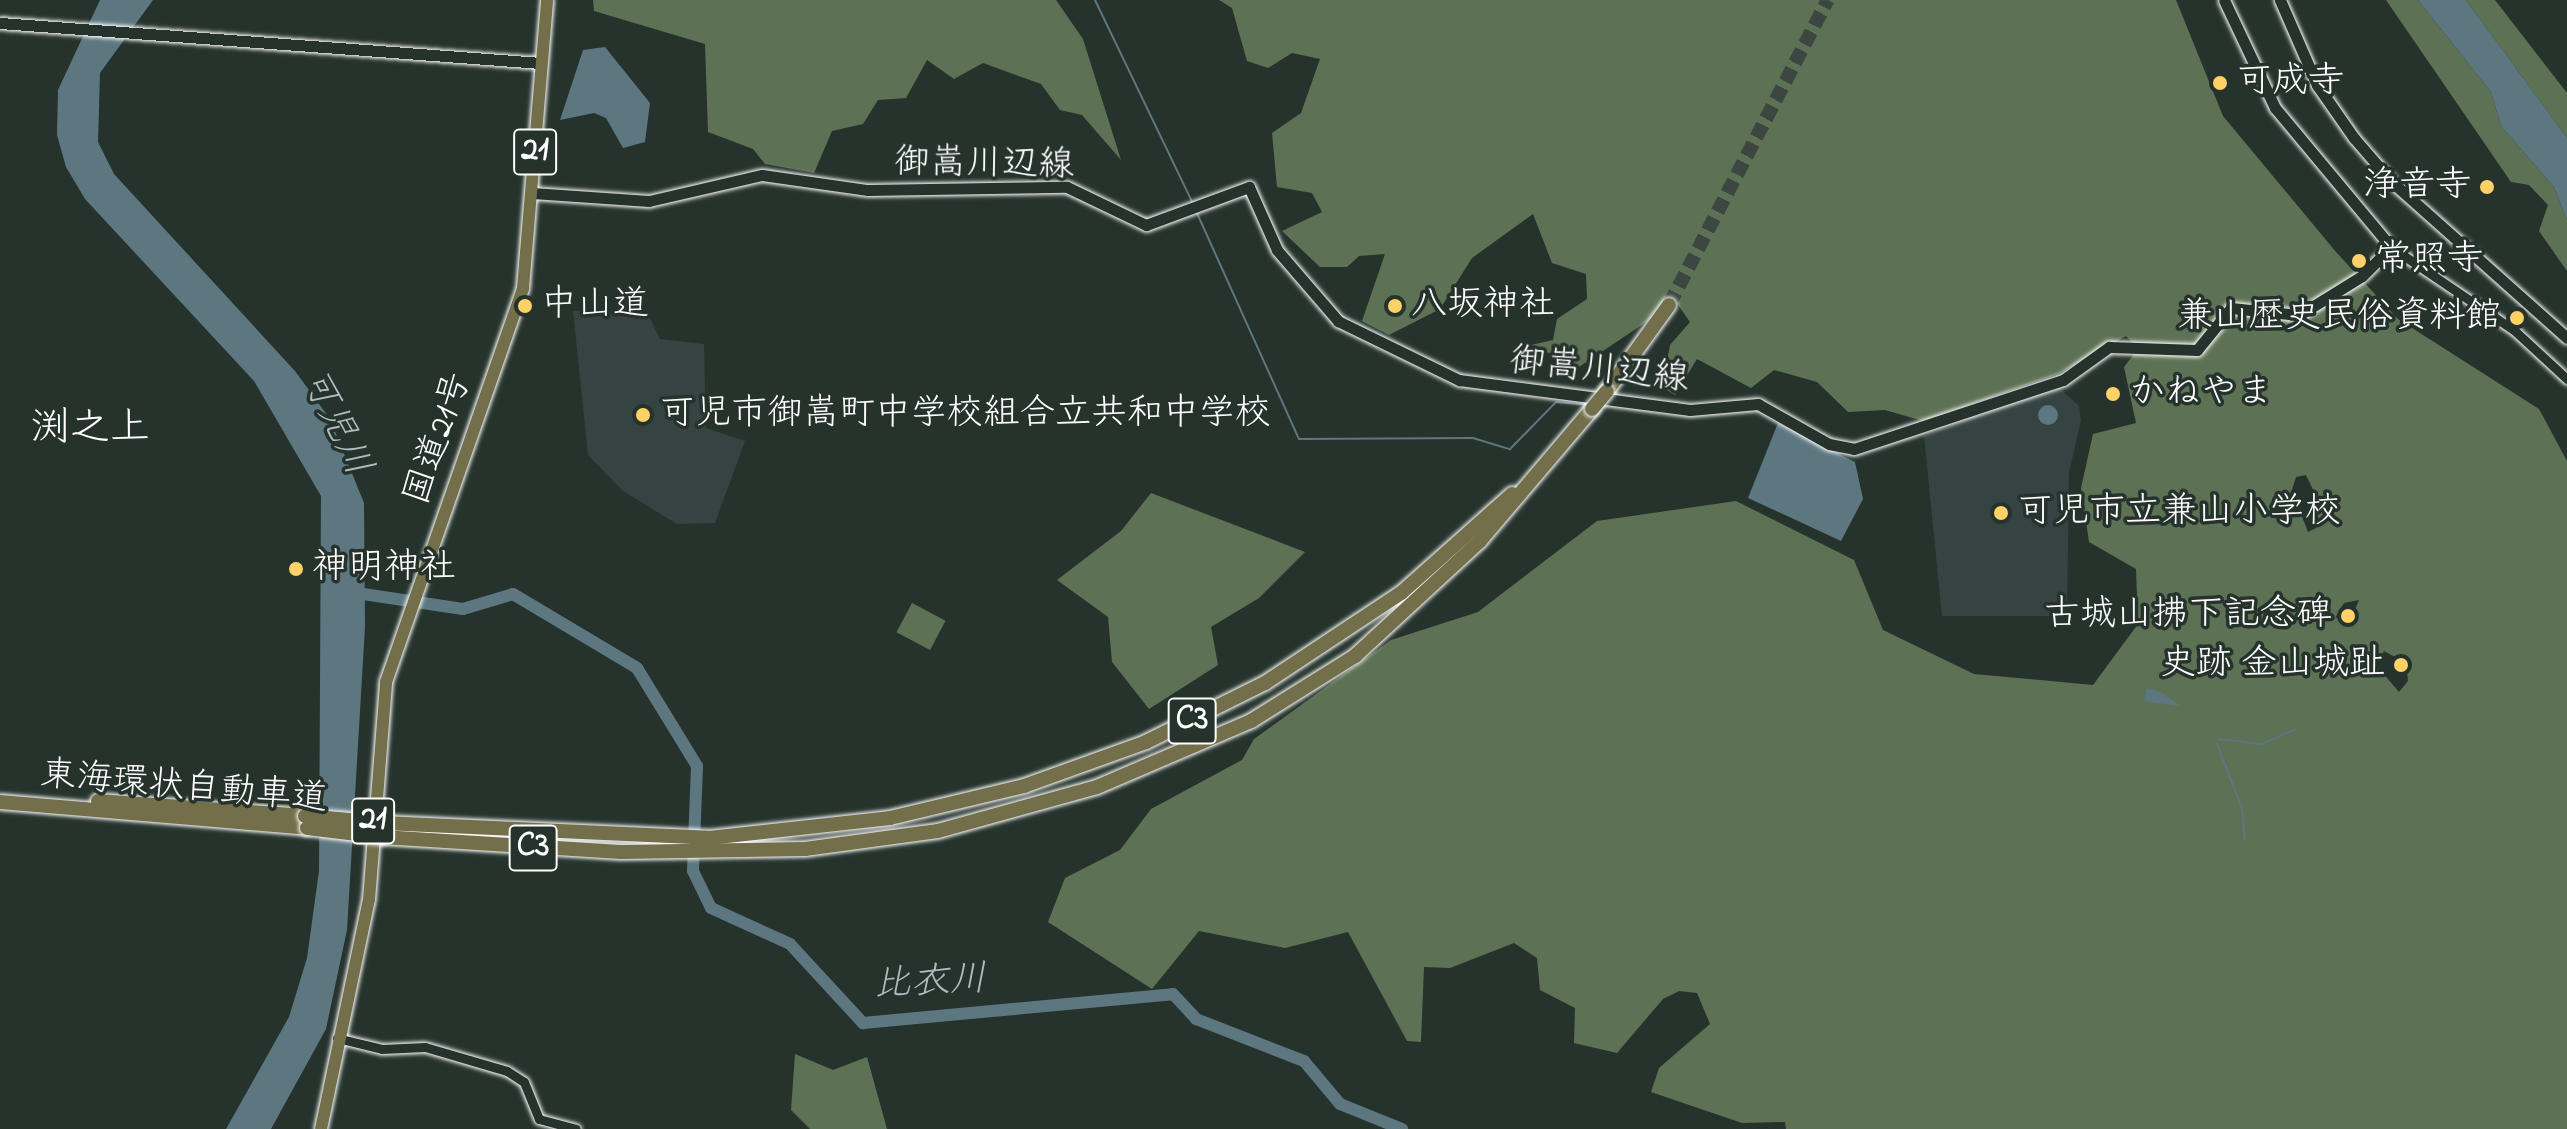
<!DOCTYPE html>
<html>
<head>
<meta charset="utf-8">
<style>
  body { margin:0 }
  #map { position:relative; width:2567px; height:1129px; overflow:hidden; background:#26332d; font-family:"Indie Flower","Klee One",sans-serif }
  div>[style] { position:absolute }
  .built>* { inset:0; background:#354343 }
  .green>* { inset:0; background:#5d7255; transform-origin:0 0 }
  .water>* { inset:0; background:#5d7780 }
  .round { border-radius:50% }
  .stream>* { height:2px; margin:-1px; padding:0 1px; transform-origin:1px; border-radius:1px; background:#5d7780 }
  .river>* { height:12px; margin:-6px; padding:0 6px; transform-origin:6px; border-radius:6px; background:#5d7780 }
  .motorway-tunnel>* { height:14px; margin-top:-7px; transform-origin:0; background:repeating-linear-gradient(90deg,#3c4742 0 14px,transparent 0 21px) }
  .roads { filter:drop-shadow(0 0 2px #fff) drop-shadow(0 0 2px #fff) }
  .tertiary>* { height:9px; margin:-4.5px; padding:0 4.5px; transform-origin:4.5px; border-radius:4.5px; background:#26332d }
  .secondary>* { height:11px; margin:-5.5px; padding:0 5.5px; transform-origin:5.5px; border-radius:5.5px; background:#26332d }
  .trunk>* { height:12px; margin:-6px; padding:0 6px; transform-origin:6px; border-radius:6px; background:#726f4a }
  .motorway>* { height:14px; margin:-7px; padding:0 7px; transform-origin:7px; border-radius:7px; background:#726f4a }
  .bridges { filter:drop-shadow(0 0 2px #fff) drop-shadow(0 0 2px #fff) }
  .motorway-bridge>* { height:14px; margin:-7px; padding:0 7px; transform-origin:7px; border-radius:7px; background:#726f4a }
  .dots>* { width:22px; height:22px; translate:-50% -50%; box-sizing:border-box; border:4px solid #26332d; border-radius:50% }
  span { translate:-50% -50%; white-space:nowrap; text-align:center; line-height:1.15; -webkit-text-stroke:7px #26332d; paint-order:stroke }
  .shield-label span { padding:2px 6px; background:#26332d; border:2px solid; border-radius:6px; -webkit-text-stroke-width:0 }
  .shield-label { font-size:34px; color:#fff; font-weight:700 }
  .poi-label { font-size:36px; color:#fff }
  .left { translate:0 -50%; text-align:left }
  .right { translate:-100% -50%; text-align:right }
  .street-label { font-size:36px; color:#fff }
  .water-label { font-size:38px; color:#aebbc0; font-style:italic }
  .quarter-label { font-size:40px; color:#fff }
</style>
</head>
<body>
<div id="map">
  <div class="built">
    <div style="clip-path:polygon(620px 310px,650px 318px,660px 339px,704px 344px,706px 428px,745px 441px,715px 523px,677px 524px,623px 491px,588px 455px,573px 311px)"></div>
    <div style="clip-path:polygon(2056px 385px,2079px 406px,2081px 420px,2069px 473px,2067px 616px,1942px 616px,1924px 436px)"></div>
  </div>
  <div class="green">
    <div style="clip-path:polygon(593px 0,1056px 0,1083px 39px,1121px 160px,1082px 115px,1060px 110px,1041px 84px,983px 63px,954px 79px,927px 60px,906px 98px,878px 100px,863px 124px,832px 131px,814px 173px,765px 164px,753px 149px,708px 132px,705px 44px,594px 11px)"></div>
    <div style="clip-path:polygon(evenodd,1219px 0,2176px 0,2223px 116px,2336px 252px,2398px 319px,2539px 409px,2567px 461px,2567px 1129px,1786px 1129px,1785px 1122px,1742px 1123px,1651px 1092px,1659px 1068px,1710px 1024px,1697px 993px,1679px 991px,1663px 999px,1617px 1053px,1574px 1043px,1575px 1008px,1540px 990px,1537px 958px,1514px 943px,1450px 968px,1424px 967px,1421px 1042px,1407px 1041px,1348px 932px,1285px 948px,1199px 931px,1152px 989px,1048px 922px,1065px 878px,1120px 850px,1151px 809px,1242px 760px,1254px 739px,1391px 640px,1478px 612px,1597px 521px,1736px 501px,1854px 560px,1883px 630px,1974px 674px,2093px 685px,2138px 624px,2136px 569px,2089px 542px,2081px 488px,2093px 434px,2136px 423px,2124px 367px,2138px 349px,2126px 336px,2058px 374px,1923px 421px,1885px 410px,1848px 412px,1817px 382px,1774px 370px,1751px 388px,1697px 359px,1675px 395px,1662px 387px,1670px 345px,1690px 322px,1676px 302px,1579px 367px,1531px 345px,1553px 340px,1557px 319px,1587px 299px,1586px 274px,1552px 263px,1533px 214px,1472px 258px,1440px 309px,1389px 335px,1362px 321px,1385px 254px,1359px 256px,1347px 267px,1320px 267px,1282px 231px,1322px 212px,1312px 193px,1277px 187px,1272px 133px,1301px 113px,1320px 59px,1292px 53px,1268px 68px,1247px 61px,1232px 8px,1219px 0,2306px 475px,2317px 498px,2316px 528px,2308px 532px,2292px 490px,2296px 477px,2306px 475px,1219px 0,2359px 600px,2353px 614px,2335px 618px,2344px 603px,2359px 600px,1219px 0,2384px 651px,2406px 663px,2408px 681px,2399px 692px,2376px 665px,2384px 651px)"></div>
    <div style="clip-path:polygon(2386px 0,2418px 0,2491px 92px,2501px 126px,2554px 187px,2567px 220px,2567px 271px,2539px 231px,2548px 205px,2529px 185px,2511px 182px)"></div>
    <div style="clip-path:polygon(2466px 0,2495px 0,2567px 93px,2567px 138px)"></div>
    <div style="clip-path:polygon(1151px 493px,1305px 552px,1259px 598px,1211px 627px,1218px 665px,1149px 709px,1112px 662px,1108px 617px,1057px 580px,1121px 531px)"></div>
    <div style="left:912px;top:603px;width:38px;height:33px;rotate:28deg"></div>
    <div style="clip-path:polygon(795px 1054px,833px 1070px,867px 1057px,887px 1129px,810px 1129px,791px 1110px)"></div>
  </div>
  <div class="water">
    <div style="clip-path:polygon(100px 0,153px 0,100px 73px,98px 142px,114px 174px,295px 371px,330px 419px,364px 503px,365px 627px,347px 930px,326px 1029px,271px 1129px,226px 1129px,289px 1017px,307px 958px,319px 871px,321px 496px,254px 381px,85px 199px,66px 167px,57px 135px,58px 90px)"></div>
    <div style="clip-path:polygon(2418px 0,2466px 0,2567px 138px,2567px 220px,2554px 187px,2501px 126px,2491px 92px)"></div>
    <div style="clip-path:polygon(605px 47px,650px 103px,645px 142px,623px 148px,606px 118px,594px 113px,560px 120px,583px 50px)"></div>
    <div class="round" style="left:2038px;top:405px;width:20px;height:20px"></div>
    <div style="clip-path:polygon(1778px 423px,1855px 462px,1863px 499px,1841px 541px,1748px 498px)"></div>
    <div style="clip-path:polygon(2147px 688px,2161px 692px,2180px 706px,2144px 701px)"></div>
  </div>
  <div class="stream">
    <div style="left:1095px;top:0;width:224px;rotate:64.3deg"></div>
    <div style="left:1196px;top:211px;width:250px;rotate:65.7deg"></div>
    <div style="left:1299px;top:439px;width:174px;rotate:-0.3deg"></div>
    <div style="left:1473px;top:438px;width:39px;rotate:17deg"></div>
    <div style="left:1510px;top:449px;width:66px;rotate:-45.6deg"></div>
    <div style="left:1556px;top:402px;width:33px;rotate:5deg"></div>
    <div style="left:2218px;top:739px;width:44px;rotate:6.5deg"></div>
    <div style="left:2262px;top:744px;width:36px;rotate:-24deg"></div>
    <div style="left:2217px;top:744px;width:69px;rotate:68.7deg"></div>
    <div style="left:2242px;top:808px;width:32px;rotate:85deg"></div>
  </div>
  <div class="river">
    <div style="left:350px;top:592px;width:114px;rotate:8.6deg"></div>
    <div style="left:463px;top:609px;width:52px;rotate:-16.7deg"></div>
    <div style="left:513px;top:594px;width:144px;rotate:30.8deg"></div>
    <div style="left:637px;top:668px;width:115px;rotate:58.5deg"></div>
    <div style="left:697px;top:766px;width:105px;rotate:92.2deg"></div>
    <div style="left:693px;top:871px;width:41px;rotate:64.1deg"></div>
    <div style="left:711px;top:908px;width:87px;rotate:24.5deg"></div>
    <div style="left:790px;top:944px;width:108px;rotate:47.3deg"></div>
    <div style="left:863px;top:1023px;width:311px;rotate:-5.3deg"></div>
    <div style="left:1173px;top:994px;width:34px;rotate:47deg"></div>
    <div style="left:1196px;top:1019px;width:116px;rotate:21.3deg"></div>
    <div style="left:1304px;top:1061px;width:56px;rotate:50.1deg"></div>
    <div style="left:1340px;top:1104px;width:67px;rotate:22deg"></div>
  </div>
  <div class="motorway-tunnel">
    <div style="left:1669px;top:305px;width:344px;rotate:-62.5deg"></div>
  </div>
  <div class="roads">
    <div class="tertiary">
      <div style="left:2391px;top:247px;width:150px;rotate:34.1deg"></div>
      <div style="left:2515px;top:331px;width:71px;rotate:42.7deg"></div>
      <div style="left:337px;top:1038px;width:46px;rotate:13.7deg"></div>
      <div style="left:382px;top:1049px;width:43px;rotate:-2.7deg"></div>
      <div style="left:425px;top:1047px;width:85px;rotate:16.3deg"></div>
      <div style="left:507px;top:1071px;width:20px;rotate:33deg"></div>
      <div style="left:524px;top:1082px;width:40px;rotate:68deg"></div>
      <div style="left:539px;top:1119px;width:38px;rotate:15deg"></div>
    </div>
    <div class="secondary">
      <div style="left:2280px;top:0;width:93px;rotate:66.5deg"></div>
      <div style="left:2317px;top:85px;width:65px;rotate:55.1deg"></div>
      <div style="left:2354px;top:138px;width:58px;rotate:49.2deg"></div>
      <div style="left:2392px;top:182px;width:234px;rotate:41.7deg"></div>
      <div style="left:0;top:23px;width:542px;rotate:4.23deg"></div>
      <div style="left:532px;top:193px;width:117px;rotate:3.9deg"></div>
      <div style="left:649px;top:201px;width:116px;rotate:-13deg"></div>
      <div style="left:762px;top:175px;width:107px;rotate:8.1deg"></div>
      <div style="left:868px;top:190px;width:199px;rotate:-0.9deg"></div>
      <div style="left:1067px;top:187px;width:88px;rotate:25.7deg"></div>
      <div style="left:1146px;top:225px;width:110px;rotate:-20.3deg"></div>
      <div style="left:1249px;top:187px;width:69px;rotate:66deg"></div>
      <div style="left:1277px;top:250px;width:94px;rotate:49.3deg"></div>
      <div style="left:1338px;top:321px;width:135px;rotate:26deg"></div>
      <div style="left:1459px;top:380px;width:233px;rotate:7.4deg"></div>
      <div style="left:1690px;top:410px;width:68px;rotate:-5deg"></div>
      <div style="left:1758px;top:404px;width:81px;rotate:29.4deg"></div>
      <div style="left:1829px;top:444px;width:25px;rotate:11deg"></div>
      <div style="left:1854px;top:449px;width:220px;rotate:-18.3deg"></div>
      <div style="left:2063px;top:380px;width:57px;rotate:-35.7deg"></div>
      <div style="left:2109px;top:347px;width:88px;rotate:2deg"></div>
      <div style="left:2197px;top:350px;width:54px;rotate:-51deg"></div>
      <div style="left:2231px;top:308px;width:68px;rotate:5.9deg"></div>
      <div style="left:2299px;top:315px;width:74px;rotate:-31.8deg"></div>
      <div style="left:2362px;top:276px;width:41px;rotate:-45deg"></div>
      <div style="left:2391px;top:247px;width:181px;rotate:-129.8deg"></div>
      <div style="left:2275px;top:108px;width:119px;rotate:-115.3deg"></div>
    </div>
    <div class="trunk">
      <div style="left:321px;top:1129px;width:234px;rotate:-78.2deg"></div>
      <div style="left:369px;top:900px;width:219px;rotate:-85.5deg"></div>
      <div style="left:386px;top:682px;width:417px;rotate:-70.8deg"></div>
      <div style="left:523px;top:288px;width:289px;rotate:-85.2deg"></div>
    </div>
    <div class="motorway">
      <div style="left:1607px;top:391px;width:106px;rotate:-54.2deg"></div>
      <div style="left:98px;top:801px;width:208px;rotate:4.1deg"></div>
      <div style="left:0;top:802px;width:308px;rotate:4.8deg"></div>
      <div style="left:383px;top:823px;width:326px;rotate:2.6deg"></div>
      <div style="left:709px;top:838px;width:182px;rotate:-6.3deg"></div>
      <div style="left:890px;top:818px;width:138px;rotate:-13.4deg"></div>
      <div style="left:1024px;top:786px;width:130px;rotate:-19.8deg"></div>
      <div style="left:1146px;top:742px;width:133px;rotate:-26.4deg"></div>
      <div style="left:1265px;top:683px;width:163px;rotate:-33.5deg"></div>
      <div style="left:1401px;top:593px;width:149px;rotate:-41.7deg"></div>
      <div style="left:382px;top:837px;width:239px;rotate:3.6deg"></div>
      <div style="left:621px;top:852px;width:184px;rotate:-0.9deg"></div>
      <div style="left:805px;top:849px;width:134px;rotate:-7.7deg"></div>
      <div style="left:938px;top:831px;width:165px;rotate:-15.5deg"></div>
      <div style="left:1097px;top:787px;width:168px;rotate:-23.2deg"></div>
      <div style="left:1251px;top:721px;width:123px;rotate:-32deg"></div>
      <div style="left:1355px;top:656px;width:170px;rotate:-42.6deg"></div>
      <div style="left:1480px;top:541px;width:173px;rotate:-49.7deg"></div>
    </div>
  </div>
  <div class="bridges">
    <div class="motorway-bridge">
      <div style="left:1592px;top:409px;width:23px;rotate:-50deg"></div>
      <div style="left:305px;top:816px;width:78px;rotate:5.1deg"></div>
      <div style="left:307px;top:828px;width:76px;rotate:6.8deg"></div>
    </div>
  </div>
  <div class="dots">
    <div style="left:2220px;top:83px;background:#ffd166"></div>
    <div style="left:2487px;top:187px;background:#ffd166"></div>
    <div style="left:2359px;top:261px;background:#ffd166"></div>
    <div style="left:525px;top:306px;background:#ffd166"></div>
    <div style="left:1395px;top:306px;background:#ffd166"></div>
    <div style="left:2517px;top:318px;background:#ffd166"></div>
    <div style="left:2113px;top:394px;background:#ffd166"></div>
    <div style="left:643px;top:415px;background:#ffd166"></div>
    <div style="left:2001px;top:513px;background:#ffd166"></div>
    <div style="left:296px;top:569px;background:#ffd166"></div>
    <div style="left:2348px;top:616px;background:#ffd166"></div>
    <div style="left:2401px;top:665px;background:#ffd166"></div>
  </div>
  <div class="shield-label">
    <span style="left:535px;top:152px">21</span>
    <span style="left:1192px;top:721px">C3</span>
    <span style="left:373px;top:821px">21</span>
    <span style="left:533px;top:848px">C3</span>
  </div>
  <div class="poi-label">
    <span class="left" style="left:2236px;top:83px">可成寺</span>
    <span class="right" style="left:2471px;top:187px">浄音寺</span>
    <span class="left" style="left:2375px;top:261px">常照寺</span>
    <span class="left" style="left:541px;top:306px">中山道</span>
    <span class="left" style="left:1411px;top:306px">八坂神社</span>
    <span class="right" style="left:2501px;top:318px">兼山歴史民俗資料館</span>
    <span class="left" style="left:2129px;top:394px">かねやま</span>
    <span class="left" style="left:659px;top:415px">可児市御嵩町中学校組合立共和中学校</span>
    <span class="left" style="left:2017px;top:513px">可児市立兼山小学校</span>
    <span class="left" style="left:312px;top:569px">神明神社</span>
    <span class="right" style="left:2332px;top:616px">古城山拂下記念碑</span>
    <span class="right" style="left:2385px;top:665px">史跡 金山城趾</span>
  </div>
  <div class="street-label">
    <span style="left:984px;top:165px;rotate:1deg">御嵩川辺線</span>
    <span style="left:1599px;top:371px;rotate:6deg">御嵩川辺線</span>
    <span style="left:439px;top:439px;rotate:-71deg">国道21号</span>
    <span style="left:184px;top:788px;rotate:5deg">東海環状自動車道</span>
  </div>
  <div class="water-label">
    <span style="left:334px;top:423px;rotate:64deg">可児川</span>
    <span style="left:930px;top:984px;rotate:-3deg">比衣川</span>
  </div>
  <div class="quarter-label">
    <span style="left:90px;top:430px">渕之上</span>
  </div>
</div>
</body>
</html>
